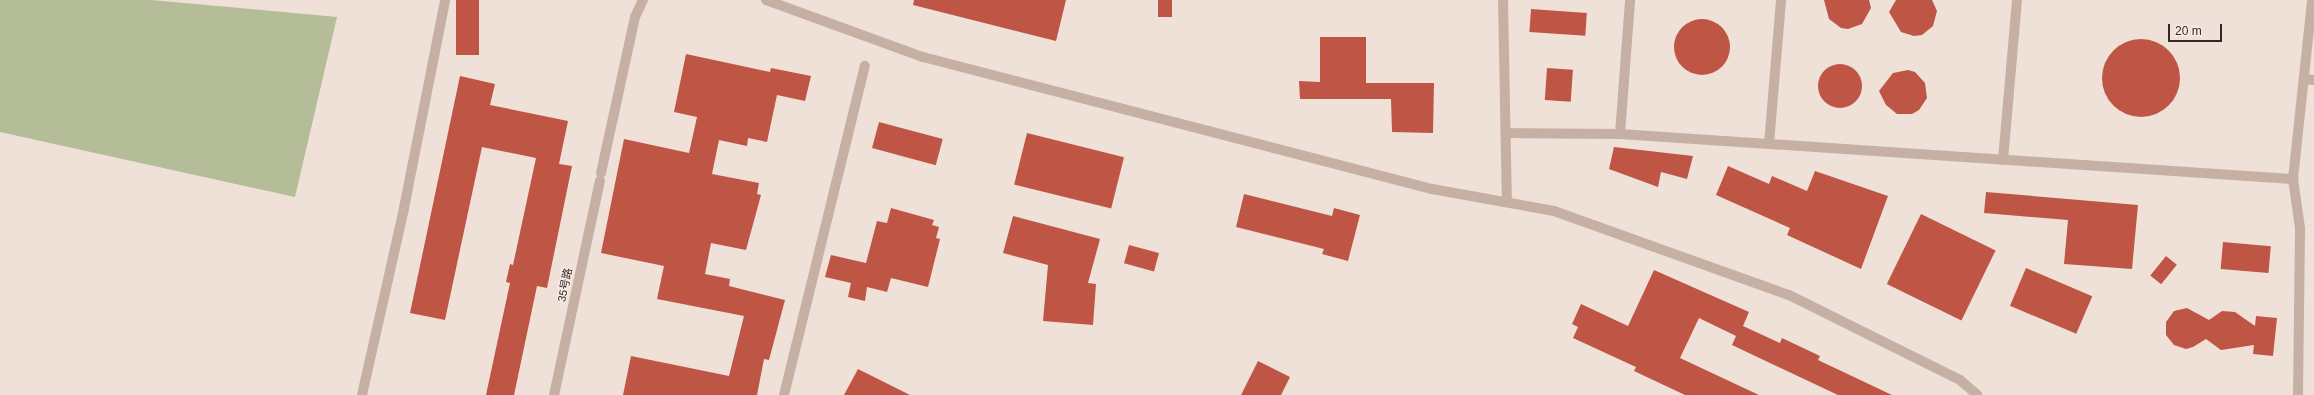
<!DOCTYPE html>
<html>
<head>
<meta charset="utf-8">
<style>
  body { margin:0 }
  #map { position:relative; width:2314px; height:395px; overflow:hidden; background:#efe1d7; font-family:Helvetica,"Noto Sans SC",sans-serif }
  div>[style] { position:absolute }
  .green>* { inset:0; background:#b4bd98 }
  .building>* { inset:0; background:#bf5645; transform-origin:0 0 }
  .round { border-radius:50% }
  .service>* { height:10px; margin:-5px; padding:0 5px; transform-origin:5px; border-radius:5px; background:#c6b0a4 }
  .minor>* { height:10px; margin:-5px; padding:0 5px; transform-origin:5px; border-radius:5px; background:#c6b0a4 }
  span { translate:-50% -50%; white-space:nowrap; text-align:center; line-height:1.15; -webkit-text-stroke:3px #f7ece3; paint-order:stroke }
  .street-label { font-size:11px; color:#322825 }
  .scale { position:absolute; left:2168px; top:24px; width:54px; height:18px; box-sizing:border-box; border:2px solid #322825; border-top:0; padding-left:5px; font-size:12px; line-height:14px; white-space:nowrap; color:#322825; -webkit-text-stroke:3px #f7ece3; paint-order:stroke }
</style>
</head>
<body>
<div id="map">
  <div class="green">
    <div style="clip-path:polygon(0 0,152px 0,337px 17px,295px 197px,0 132px)"></div>
  </div>
  <div class="building">
    <div style="left:456px;top:0;width:23px;height:55px"></div>
    <div style="clip-path:polygon(914px 0,1066px 0,1056px 41px,913px 5px)"></div>
    <div style="left:1158px;top:0;width:14px;height:17px"></div>
    <div style="clip-path:polygon(1824px 0,1869px 0,1871px 8px,1862px 24px,1848px 29px,1841px 28px,1829px 19px)"></div>
    <div style="clip-path:polygon(1896px 0,1932px 0,1937px 11px,1933px 26px,1922px 35px,1914px 36px,1901px 32px,1889px 12px)"></div>
    <div style="left:1531px;top:9px;width:56px;height:23px;rotate:4deg"></div>
    <div class="round" style="left:1674px;top:19px;width:56px;height:56px"></div>
    <div style="clip-path:polygon(1320px 37px,1366px 37px,1366px 83px,1434px 83px,1433px 133px,1392px 132px,1391px 99px,1300px 99px,1299px 81px,1320px 82px)"></div>
    <div class="round" style="left:2102px;top:39px;width:78px;height:78px"></div>
    <div style="clip-path:polygon(686px 54px,770px 72px,771px 68px,811px 76px,805px 101px,777px 95px,767px 142px,748px 138px,747px 146px,719px 140px,712px 174px,759px 183px,757px 194px,761px 195px,746px 250px,711px 243px,705px 274px,730px 279px,729px 286px,785px 300px,769px 360px,764px 359px,757px 395px,623px 395px,631px 356px,729px 376px,744px 316px,657px 299px,664px 266px,601px 253px,624px 139px,689px 153px,697px 117px,674px 112px)"></div>
    <div class="round" style="left:1818px;top:64px;width:44px;height:44px"></div>
    <div style="left:1547px;top:68px;width:26px;height:32px;rotate:4deg"></div>
    <div style="clip-path:polygon(1908px 70px,1915px 72px,1925px 83px,1927px 98px,1919px 110px,1912px 114px,1897px 114px,1886px 105px,1879px 91px,1893px 73px)"></div>
    <div style="clip-path:polygon(460px 76px,495px 84px,490px 105px,568px 121px,559px 164px,572px 166px,547px 288px,537px 286px,514px 395px,486px 395px,510px 283px,506px 282px,510px 264px,513px 265px,536px 158px,482px 147px,445px 320px,410px 313px)"></div>
    <div style="left:879px;top:122px;width:66px;height:27px;rotate:15deg"></div>
    <div style="left:1027px;top:133px;width:100px;height:53px;rotate:14deg"></div>
    <div style="clip-path:polygon(1614px 147px,1693px 156px,1687px 179px,1661px 172px,1658px 187px,1609px 169px)"></div>
    <div style="clip-path:polygon(1728px 166px,1769px 184px,1772px 176px,1807px 191px,1815px 171px,1888px 196px,1861px 269px,1787px 235px,1790px 228px,1716px 195px)"></div>
    <div style="clip-path:polygon(1986px 192px,2138px 205px,2132px 269px,2064px 264px,2068px 220px,1984px 213px)"></div>
    <div style="clip-path:polygon(1244px 194px,1332px 216px,1334px 208px,1360px 215px,1348px 261px,1322px 254px,1324px 249px,1236px 227px)"></div>
    <div style="clip-path:polygon(891px 208px,934px 220px,932px 225px,939px 227px,936px 238px,940px 239px,928px 287px,891px 278px,887px 292px,867px 287px,865px 301px,848px 297px,851px 283px,825px 277px,831px 255px,866px 263px,877px 221px,887px 223px)"></div>
    <div style="left:1921px;top:214px;width:83px;height:78px;rotate:26deg"></div>
    <div style="clip-path:polygon(1013px 216px,1100px 239px,1088px 283px,1096px 284px,1093px 325px,1043px 321px,1048px 265px,1003px 253px)"></div>
    <div style="left:2223px;top:242px;width:48px;height:27px;rotate:5deg"></div>
    <div style="left:1129px;top:245px;width:31px;height:19px;rotate:15deg"></div>
    <div style="left:2166px;top:256px;width:14px;height:25px;rotate:39deg"></div>
    <div style="left:2026px;top:268px;width:72px;height:41px;rotate:23deg"></div>
    <div style="clip-path:polygon(1654px 270px,1749px 312px,1743px 326px,1780px 343px,1782px 338px,1820px 356px,1818px 360px,1892px 395px,1838px 395px,1732px 345px,1736px 336px,1699px 318px,1680px 358px,1759px 395px,1685px 395px,1634px 371px,1636px 367px,1573px 338px,1578px 327px,1572px 324px,1581px 304px,1628px 326px)"></div>
    <div style="clip-path:polygon(2187px 308px,2209px 320px,2222px 311px,2235px 312px,2255px 326px,2256px 316px,2277px 318px,2273px 356px,2253px 354px,2254px 345px,2221px 350px,2206px 339px,2193px 347px,2186px 349px,2174px 345px,2166px 335px,2166px 322px,2174px 311px)"></div>
    <div style="clip-path:polygon(1258px 361px,1290px 377px,1281px 395px,1241px 395px)"></div>
    <div style="clip-path:polygon(858px 369px,910px 395px,844px 395px)"></div>
  </div>
  <div class="service">
    <div style="left:2304px;top:79px;width:10px;rotate:6deg"></div>
    <div style="left:2003px;top:160px;width:161px;rotate:-85deg"></div>
    <div style="left:784px;top:395px;width:339px;rotate:-76.2deg"></div>
  </div>
  <div class="minor">
    <div style="left:766px;top:0;width:167px;rotate:20deg"></div>
    <div style="left:923px;top:57px;width:526px;rotate:14.54deg"></div>
    <div style="left:1432px;top:189px;width:124px;rotate:10.2deg"></div>
    <div style="left:1554px;top:211px;width:250px;rotate:19.7deg"></div>
    <div style="left:1789px;top:295px;width:191px;rotate:26.4deg"></div>
    <div style="left:1960px;top:380px;width:23px;rotate:41deg"></div>
    <div style="left:1503px;top:0;width:202px;rotate:88.9deg"></div>
    <div style="left:1506px;top:133px;width:114px;rotate:0.5deg"></div>
    <div style="left:1620px;top:134px;width:675px;rotate:3.83deg"></div>
    <div style="left:1620px;top:134px;width:134px;rotate:-85.7deg"></div>
    <div style="left:1769px;top:144px;width:144px;rotate:-85.2deg"></div>
    <div style="left:601px;top:173px;width:160px;rotate:-77.7deg"></div>
    <div style="left:635px;top:17px;width:19px;rotate:-65deg"></div>
    <div style="left:362px;top:395px;width:192px;rotate:-77.3deg"></div>
    <div style="left:404px;top:208px;width:212px;rotate:-78.8deg"></div>
    <div style="left:554px;top:395px;width:219px;rotate:-77.9deg"></div>
    <div style="left:2298px;top:395px;width:167px;rotate:-89.3deg"></div>
    <div style="left:2300px;top:228px;width:49px;rotate:-98.1deg"></div>
    <div style="left:2293px;top:179px;width:180px;rotate:-83.9deg"></div>
  </div>
  <div class="street-label">
    <span style="left:565px;top:285px;rotate:-78deg">35号路</span>
  </div>
  <div class="scale">20 m</div>
</div>
</body>
</html>
